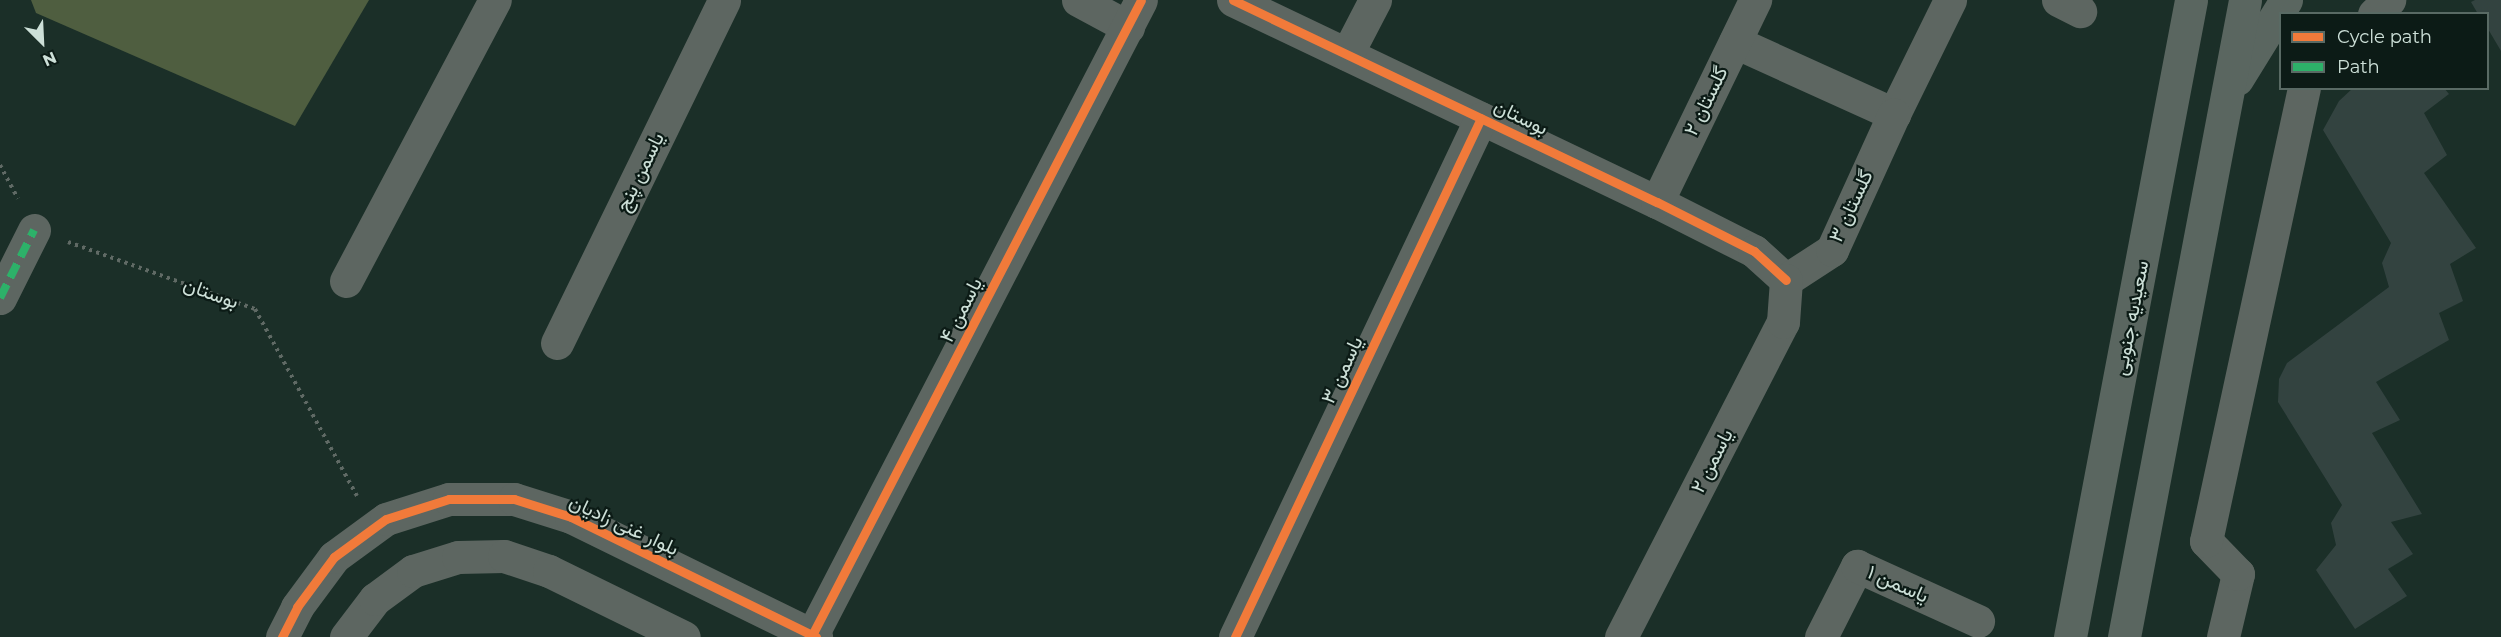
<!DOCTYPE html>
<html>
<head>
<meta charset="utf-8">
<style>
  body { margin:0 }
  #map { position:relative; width:2501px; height:637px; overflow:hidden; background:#1b2f28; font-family:Montserrat,Vazirmatn,sans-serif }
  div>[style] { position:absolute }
  .forest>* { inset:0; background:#4f5e40 }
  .building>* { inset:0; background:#334340 }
  .path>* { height:4px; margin-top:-2px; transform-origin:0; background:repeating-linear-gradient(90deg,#606a65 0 3px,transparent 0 7.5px) }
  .minor>* { height:33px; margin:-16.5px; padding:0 16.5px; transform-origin:16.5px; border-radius:16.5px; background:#5d6661 }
  .major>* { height:33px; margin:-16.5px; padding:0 16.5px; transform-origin:16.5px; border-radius:16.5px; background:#5a6660 }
  .quiet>* { height:8px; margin-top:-4px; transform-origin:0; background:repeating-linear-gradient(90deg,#2db169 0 15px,transparent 0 23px) }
  .cycleway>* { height:9px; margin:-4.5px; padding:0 4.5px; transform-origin:4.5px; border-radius:4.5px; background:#f17a3a }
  span { translate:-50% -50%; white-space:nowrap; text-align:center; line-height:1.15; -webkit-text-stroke:4.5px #0c1b16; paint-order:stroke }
  .street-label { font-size:20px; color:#cde0d8 }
  .legend { position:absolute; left:2279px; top:12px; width:210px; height:78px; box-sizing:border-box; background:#0c1b16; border:2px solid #596a64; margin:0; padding:8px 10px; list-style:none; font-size:18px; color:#cde0d8 }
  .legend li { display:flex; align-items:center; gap:12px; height:30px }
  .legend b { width:30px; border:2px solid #596a64 }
  .north { position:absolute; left:12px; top:12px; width:60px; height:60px; -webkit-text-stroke:4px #0c1b16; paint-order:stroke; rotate:156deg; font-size:16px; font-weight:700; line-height:24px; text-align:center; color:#cde0d8 }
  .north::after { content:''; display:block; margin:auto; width:21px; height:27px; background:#cde0d8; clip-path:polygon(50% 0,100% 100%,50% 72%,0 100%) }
</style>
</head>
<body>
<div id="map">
  <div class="forest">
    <div style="clip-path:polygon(31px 0,369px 0,295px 126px,36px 13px)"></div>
  </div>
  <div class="building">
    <div style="clip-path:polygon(2475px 0,2501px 0,2501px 51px,2488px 29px,2488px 14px,2478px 14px,2471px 2px)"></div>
    <div style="clip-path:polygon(2353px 88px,2444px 88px,2449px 94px,2424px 113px,2447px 155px,2424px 173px,2476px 248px,2450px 264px,2463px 301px,2439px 313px,2449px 340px,2376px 382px,2400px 420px,2372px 433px,2422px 514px,2391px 522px,2413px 554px,2388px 569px,2407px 596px,2355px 629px,2316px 570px,2336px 545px,2331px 523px,2342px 505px,2278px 402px,2279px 379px,2287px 363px,2389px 287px,2382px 263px,2391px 243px,2323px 130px,2339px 101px)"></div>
  </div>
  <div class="path">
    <div style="left:0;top:165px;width:38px;rotate:62deg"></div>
    <div style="left:68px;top:242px;width:199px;rotate:19.7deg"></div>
    <div style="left:255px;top:309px;width:213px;rotate:61.4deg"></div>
  </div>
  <div class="minor">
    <div style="left:1078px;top:0;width:57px;rotate:28.4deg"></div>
    <div style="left:1233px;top:0;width:470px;rotate:25.5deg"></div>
    <div style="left:1657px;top:202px;width:109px;rotate:26.8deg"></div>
    <div style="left:1754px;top:251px;width:43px;rotate:42.2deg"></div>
    <div style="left:2058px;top:0;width:25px;rotate:27deg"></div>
    <div style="left:2374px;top:14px;width:21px;rotate:-43deg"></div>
    <div style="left:1735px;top:42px;width:175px;rotate:24.4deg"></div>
    <div style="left:1894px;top:114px;width:127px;rotate:-63.8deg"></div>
    <div style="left:1347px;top:54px;width:61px;rotate:-62.6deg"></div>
    <div style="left:1657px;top:202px;width:225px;rotate:-64.1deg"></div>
    <div style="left:1786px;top:280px;width:55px;rotate:-33.1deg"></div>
    <div style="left:1832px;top:250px;width:149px;rotate:-65.5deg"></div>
    <div style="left:346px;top:281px;width:318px;rotate:-62.1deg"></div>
    <div style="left:0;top:298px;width:76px;rotate:-63.4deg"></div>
    <div style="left:557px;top:343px;width:381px;rotate:-64deg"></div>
    <div style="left:282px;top:637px;width:34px;rotate:-63deg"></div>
    <div style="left:297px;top:607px;width:62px;rotate:-53.5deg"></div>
    <div style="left:334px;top:557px;width:64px;rotate:-36.2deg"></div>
    <div style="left:386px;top:519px;width:66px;rotate:-17.6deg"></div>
    <div style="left:449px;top:499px;width:65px"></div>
    <div style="left:514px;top:499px;width:60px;rotate:17.5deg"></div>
    <div style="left:571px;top:517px;width:273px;rotate:26.1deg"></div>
    <div style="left:346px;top:637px;width:48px;rotate:-52.7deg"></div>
    <div style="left:375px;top:599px;width:47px;rotate:-36.4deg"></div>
    <div style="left:413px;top:571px;width:47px;rotate:-17.3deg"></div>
    <div style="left:458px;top:557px;width:46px;rotate:-1.2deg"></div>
    <div style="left:504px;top:556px;width:47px;rotate:18.4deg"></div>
    <div style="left:549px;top:571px;width:150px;rotate:26.1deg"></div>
    <div style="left:811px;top:637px;width:717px;rotate:-62.61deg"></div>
    <div style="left:1235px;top:637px;width:574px;rotate:-64.64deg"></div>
    <div style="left:1621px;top:637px;width:354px;rotate:-62.8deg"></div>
    <div style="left:1783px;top:322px;width:42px;rotate:-85.9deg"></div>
    <div style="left:1821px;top:637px;width:80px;rotate:-63.1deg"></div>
    <div style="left:1857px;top:566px;width:133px;rotate:24.4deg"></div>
    <div style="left:2223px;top:637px;width:65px;rotate:-76.6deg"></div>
    <div style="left:2238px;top:574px;width:46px;rotate:-134.1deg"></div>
    <div style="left:2206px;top:541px;width:463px;rotate:-77.8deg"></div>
  </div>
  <div class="major">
    <div style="left:2237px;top:79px;width:93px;rotate:-58.2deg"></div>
    <div style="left:2070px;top:637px;width:648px;rotate:-79.24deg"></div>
    <div style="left:2124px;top:637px;width:648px;rotate:-79.24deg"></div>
  </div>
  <div class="quiet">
    <div style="left:0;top:298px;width:76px;rotate:-63.4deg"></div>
  </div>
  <div class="cycleway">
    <div style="left:1233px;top:0;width:470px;rotate:25.5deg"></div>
    <div style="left:1657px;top:202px;width:109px;rotate:26.8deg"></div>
    <div style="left:1754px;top:251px;width:43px;rotate:42.2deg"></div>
    <div style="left:282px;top:637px;width:34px;rotate:-63deg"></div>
    <div style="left:297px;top:607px;width:62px;rotate:-53.5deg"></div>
    <div style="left:334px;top:557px;width:64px;rotate:-36.2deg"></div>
    <div style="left:386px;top:519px;width:66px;rotate:-17.6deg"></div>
    <div style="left:449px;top:499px;width:65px"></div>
    <div style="left:514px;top:499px;width:60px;rotate:17.5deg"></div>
    <div style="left:571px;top:517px;width:273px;rotate:26.1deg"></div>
    <div style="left:811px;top:637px;width:717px;rotate:-62.61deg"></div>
    <div style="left:1235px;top:637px;width:574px;rotate:-64.64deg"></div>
  </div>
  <div class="street-label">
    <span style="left:1706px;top:101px;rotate:-64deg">گلستان ۲</span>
    <span style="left:1521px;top:117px;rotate:26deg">بوستان</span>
    <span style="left:640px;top:172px;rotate:-64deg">یاسمن پنج</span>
    <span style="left:1851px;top:206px;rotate:-65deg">گلستان ۳</span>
    <span style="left:211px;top:293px;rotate:20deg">بوستان</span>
    <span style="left:961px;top:310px;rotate:-63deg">یاسمن ۴</span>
    <span style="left:2131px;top:318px;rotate:-79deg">سعیدیه جنوبی</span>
    <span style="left:1342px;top:370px;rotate:-65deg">یاسمن ۳</span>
    <span style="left:1712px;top:461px;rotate:-63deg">یاسمن ۲</span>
    <span style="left:624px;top:525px;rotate:25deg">بلوار غنی زادیان</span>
    <span style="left:1898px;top:584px;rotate:24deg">یاسمن ۱</span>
  </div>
  <ul class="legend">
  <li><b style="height:8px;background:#f17a3a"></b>Cycle path</li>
  <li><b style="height:8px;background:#2db169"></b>Path</li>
  </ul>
  <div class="north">N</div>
</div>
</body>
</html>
